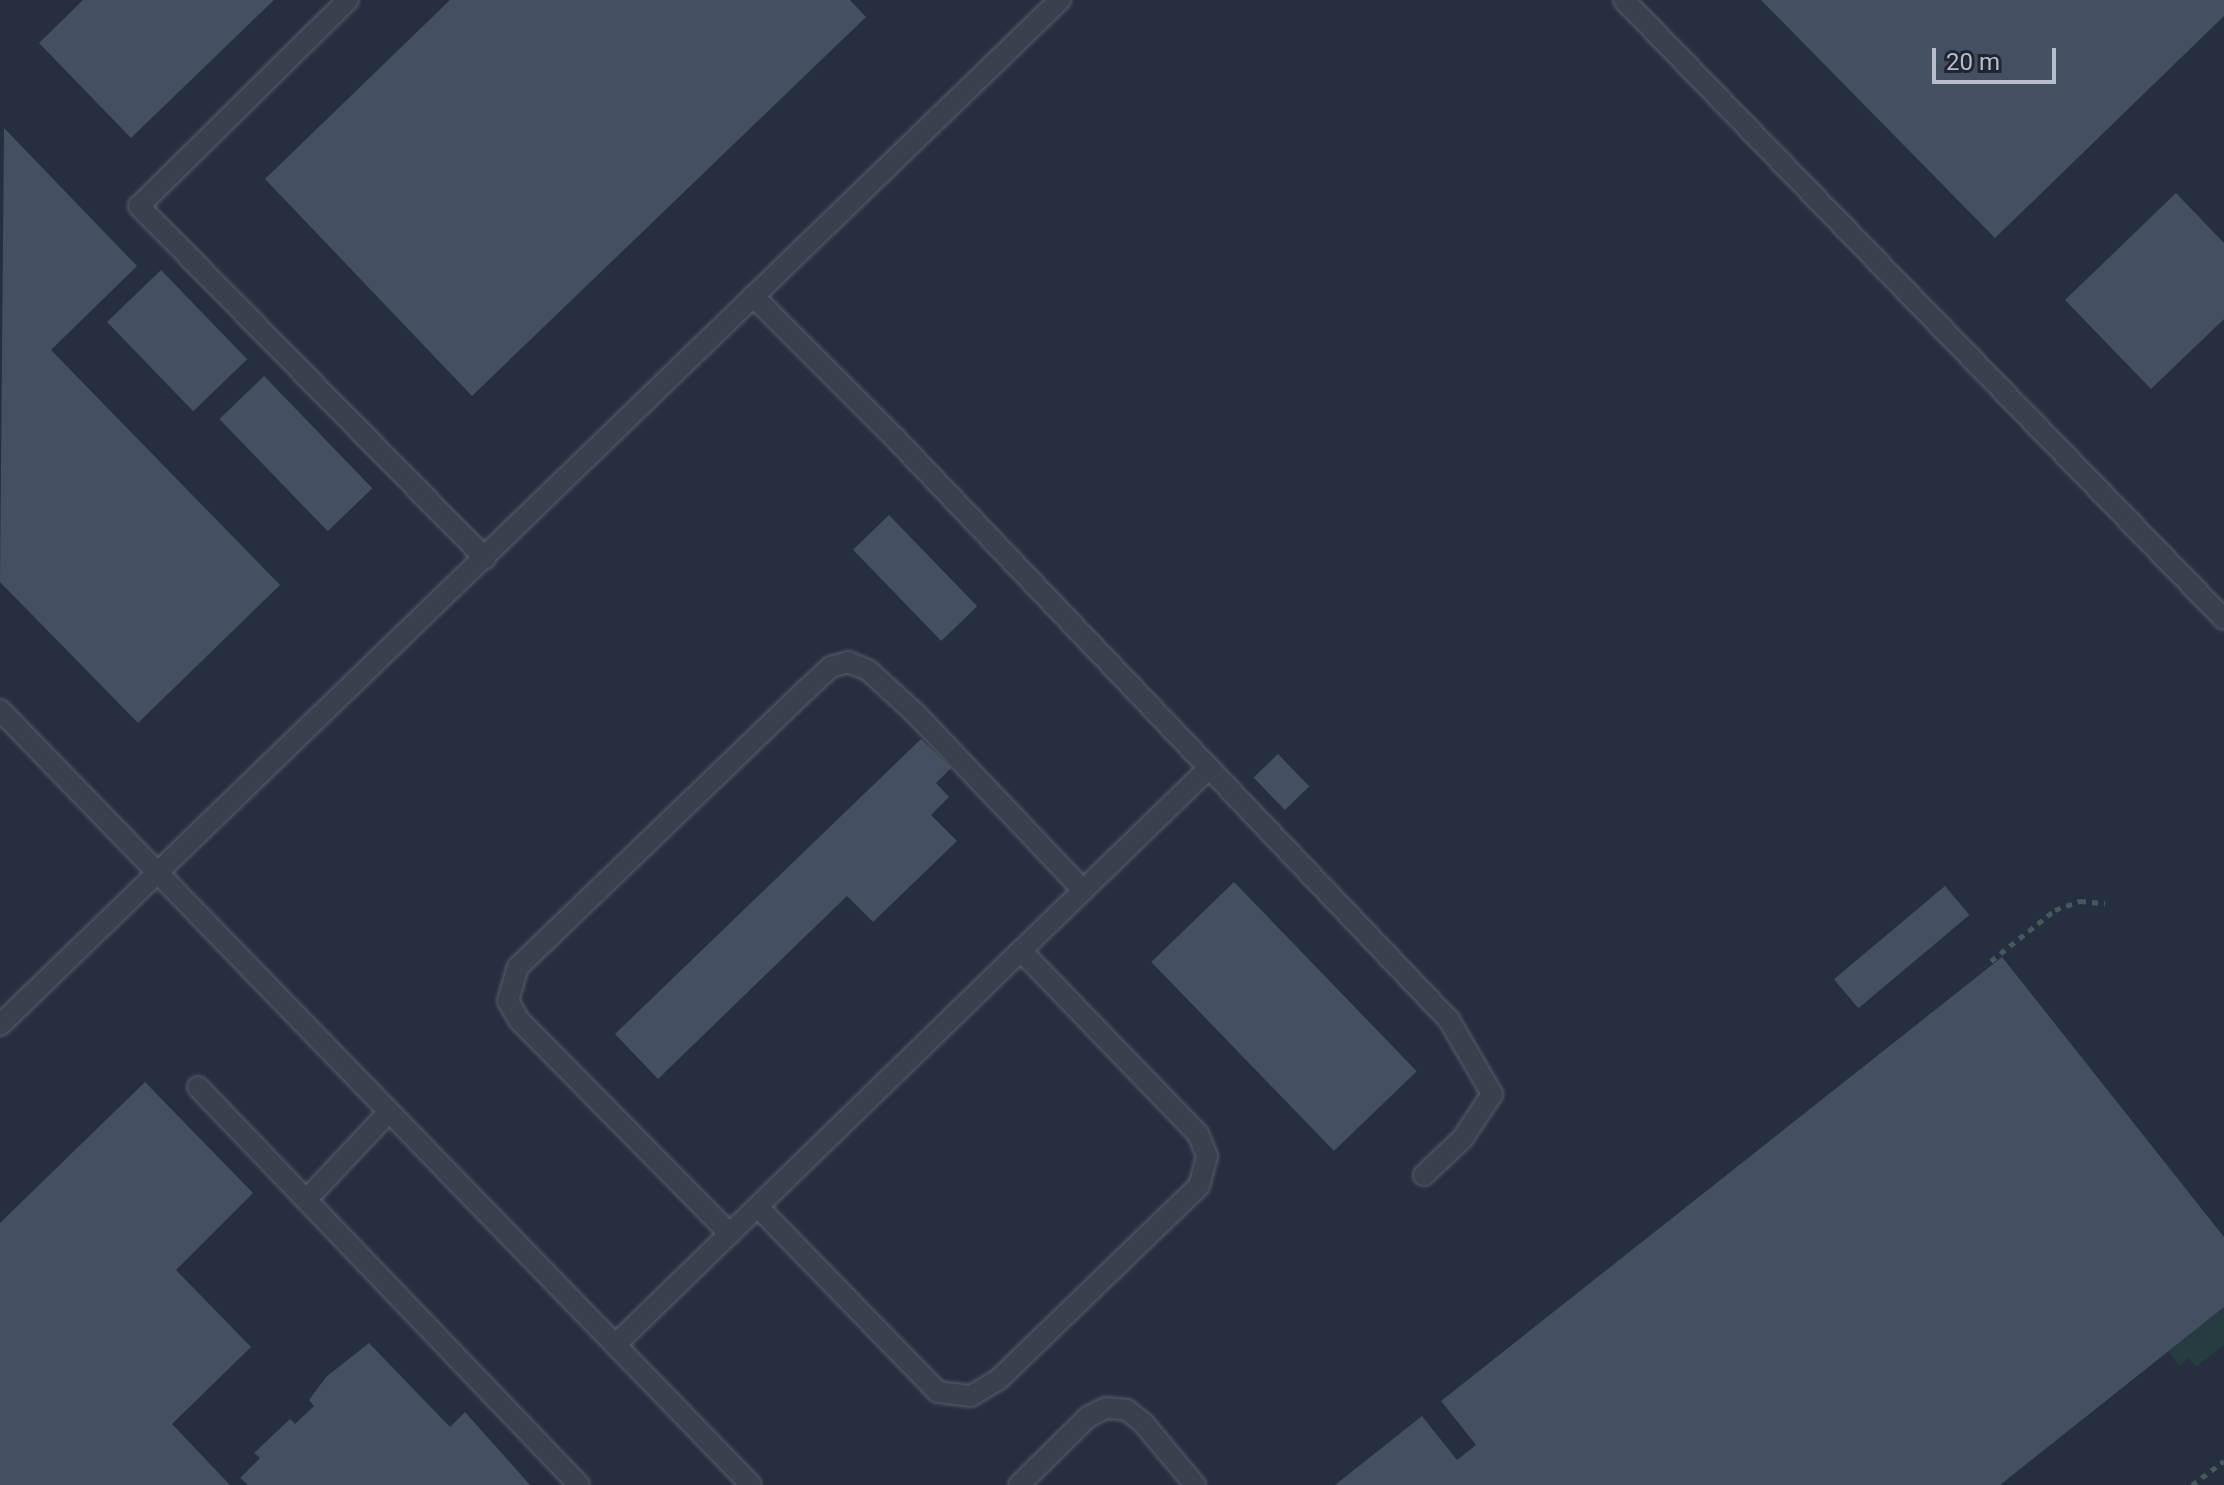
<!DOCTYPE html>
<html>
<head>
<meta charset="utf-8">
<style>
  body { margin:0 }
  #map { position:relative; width:2224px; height:1485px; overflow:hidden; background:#252f3f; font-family:Roboto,sans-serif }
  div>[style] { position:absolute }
  .green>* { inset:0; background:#273c40 }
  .building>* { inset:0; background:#444f61; transform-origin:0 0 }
  .path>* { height:5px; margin-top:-2.5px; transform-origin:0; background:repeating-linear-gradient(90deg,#45595d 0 6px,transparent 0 12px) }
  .roads { filter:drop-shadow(0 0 2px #575f6d) drop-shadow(0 0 2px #575f6d) }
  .lane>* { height:20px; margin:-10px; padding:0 10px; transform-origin:10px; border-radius:10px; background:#39414f }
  span { translate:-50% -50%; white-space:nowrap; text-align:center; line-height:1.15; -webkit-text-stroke:6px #1e2634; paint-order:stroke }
  .scale { position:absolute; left:1932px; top:48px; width:124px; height:36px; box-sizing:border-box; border:4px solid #b6bcca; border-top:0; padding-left:10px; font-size:24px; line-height:28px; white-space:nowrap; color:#b6bcca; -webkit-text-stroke:6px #1e2634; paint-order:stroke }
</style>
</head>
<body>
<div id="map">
  <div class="green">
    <div style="clip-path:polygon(2224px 1307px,2224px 1345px,2196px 1367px,2189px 1358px,2179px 1366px,2168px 1351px)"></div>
  </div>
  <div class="building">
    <div style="clip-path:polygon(83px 0,274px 0,131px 138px,39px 43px)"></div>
    <div style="clip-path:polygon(450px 0,850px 0,866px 17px,472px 396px,265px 179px)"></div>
    <div style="clip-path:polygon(1761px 0,2224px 0,2224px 16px,1995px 238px)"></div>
    <div style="clip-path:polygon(4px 128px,137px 266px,51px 350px,280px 585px,138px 723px,0 582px)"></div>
    <div style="clip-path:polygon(2176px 193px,2224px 243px,2224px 319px,2151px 389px,2065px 300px)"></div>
    <div style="left:161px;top:270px;width:124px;height:75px;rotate:46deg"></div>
    <div style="left:264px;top:376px;width:156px;height:62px;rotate:46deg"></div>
    <div style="left:889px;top:515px;width:127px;height:50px;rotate:46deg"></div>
    <div style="clip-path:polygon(921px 739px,951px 768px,936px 783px,949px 797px,931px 815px,957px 841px,873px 922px,847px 896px,658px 1079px,615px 1034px)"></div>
    <div style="left:1278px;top:754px;width:45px;height:34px;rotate:46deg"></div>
    <div style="left:1234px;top:882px;width:263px;height:115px;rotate:46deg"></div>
    <div style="left:1945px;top:886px;width:38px;height:145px;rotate:50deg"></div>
    <div style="clip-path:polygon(2002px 957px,2224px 1237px,2224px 1307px,2000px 1485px,1335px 1485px,1422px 1416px,1457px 1460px,1476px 1445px,1441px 1401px)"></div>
    <div style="clip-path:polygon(145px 1082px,253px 1193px,176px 1270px,251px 1347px,172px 1424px,230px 1485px,0 1485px,0 1223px)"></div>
    <div style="clip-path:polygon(369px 1343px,450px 1427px,465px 1412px,530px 1485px,248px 1485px,240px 1478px,260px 1458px,254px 1453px,290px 1419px,295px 1424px,314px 1406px,309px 1400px,326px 1377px)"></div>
  </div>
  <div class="path">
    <div style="left:1991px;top:961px;width:82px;rotate:-38.6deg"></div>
    <div style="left:2055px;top:910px;width:27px;rotate:-20deg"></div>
    <div style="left:2080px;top:901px;width:25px;rotate:5deg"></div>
    <div style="left:2192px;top:1485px;width:40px;rotate:-37deg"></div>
  </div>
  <div class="roads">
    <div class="lane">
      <div style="left:348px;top:0;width:293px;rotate:135.4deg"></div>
      <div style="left:139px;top:206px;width:494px;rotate:45.5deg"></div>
      <div style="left:1624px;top:0;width:862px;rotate:45.89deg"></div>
      <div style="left:753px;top:296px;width:199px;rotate:45deg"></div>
      <div style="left:894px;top:437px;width:805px;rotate:46.41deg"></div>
      <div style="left:1449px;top:1020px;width:86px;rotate:59.8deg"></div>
      <div style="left:1492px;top:1094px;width:53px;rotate:123.4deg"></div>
      <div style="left:1463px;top:1138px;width:54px;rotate:136.5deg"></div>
      <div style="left:0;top:710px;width:1079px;rotate:45.9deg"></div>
      <div style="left:0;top:1025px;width:1475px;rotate:-44.04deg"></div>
      <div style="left:198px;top:1087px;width:551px;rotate:46.25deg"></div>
      <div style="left:306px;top:1200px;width:121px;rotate:-46.7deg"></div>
      <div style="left:758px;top:1207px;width:258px;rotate:45.8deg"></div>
      <div style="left:938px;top:1392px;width:33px;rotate:7deg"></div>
      <div style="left:971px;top:1396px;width:31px;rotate:-31deg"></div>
      <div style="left:998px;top:1380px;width:279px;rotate:-44deg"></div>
      <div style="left:1199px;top:1186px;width:31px;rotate:-75deg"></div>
      <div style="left:1207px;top:1156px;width:24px;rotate:-112deg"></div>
      <div style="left:1198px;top:1134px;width:255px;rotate:-134deg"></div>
      <div style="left:730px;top:1234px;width:301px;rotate:-134.6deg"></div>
      <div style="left:519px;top:1020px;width:22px;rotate:-120deg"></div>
      <div style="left:508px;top:1001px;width:35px;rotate:-74deg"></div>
      <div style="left:518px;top:967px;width:401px;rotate:-43.9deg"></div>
      <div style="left:807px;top:689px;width:33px;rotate:-43deg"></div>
      <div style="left:831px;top:667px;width:18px;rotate:-16deg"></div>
      <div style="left:848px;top:662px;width:22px;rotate:22deg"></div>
      <div style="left:868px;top:670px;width:65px;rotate:42.5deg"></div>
      <div style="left:916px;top:714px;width:243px;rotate:46.5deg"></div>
      <div style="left:615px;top:1345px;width:828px;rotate:-44.17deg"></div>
      <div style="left:1019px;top:1485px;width:97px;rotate:-44.6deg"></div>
      <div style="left:1088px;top:1417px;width:20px;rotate:-27deg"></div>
      <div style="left:1106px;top:1408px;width:21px;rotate:5deg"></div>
      <div style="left:1127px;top:1410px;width:22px;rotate:39deg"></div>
      <div style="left:1144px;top:1424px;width:80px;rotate:50.1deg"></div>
    </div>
  </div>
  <div class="scale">20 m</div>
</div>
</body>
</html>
